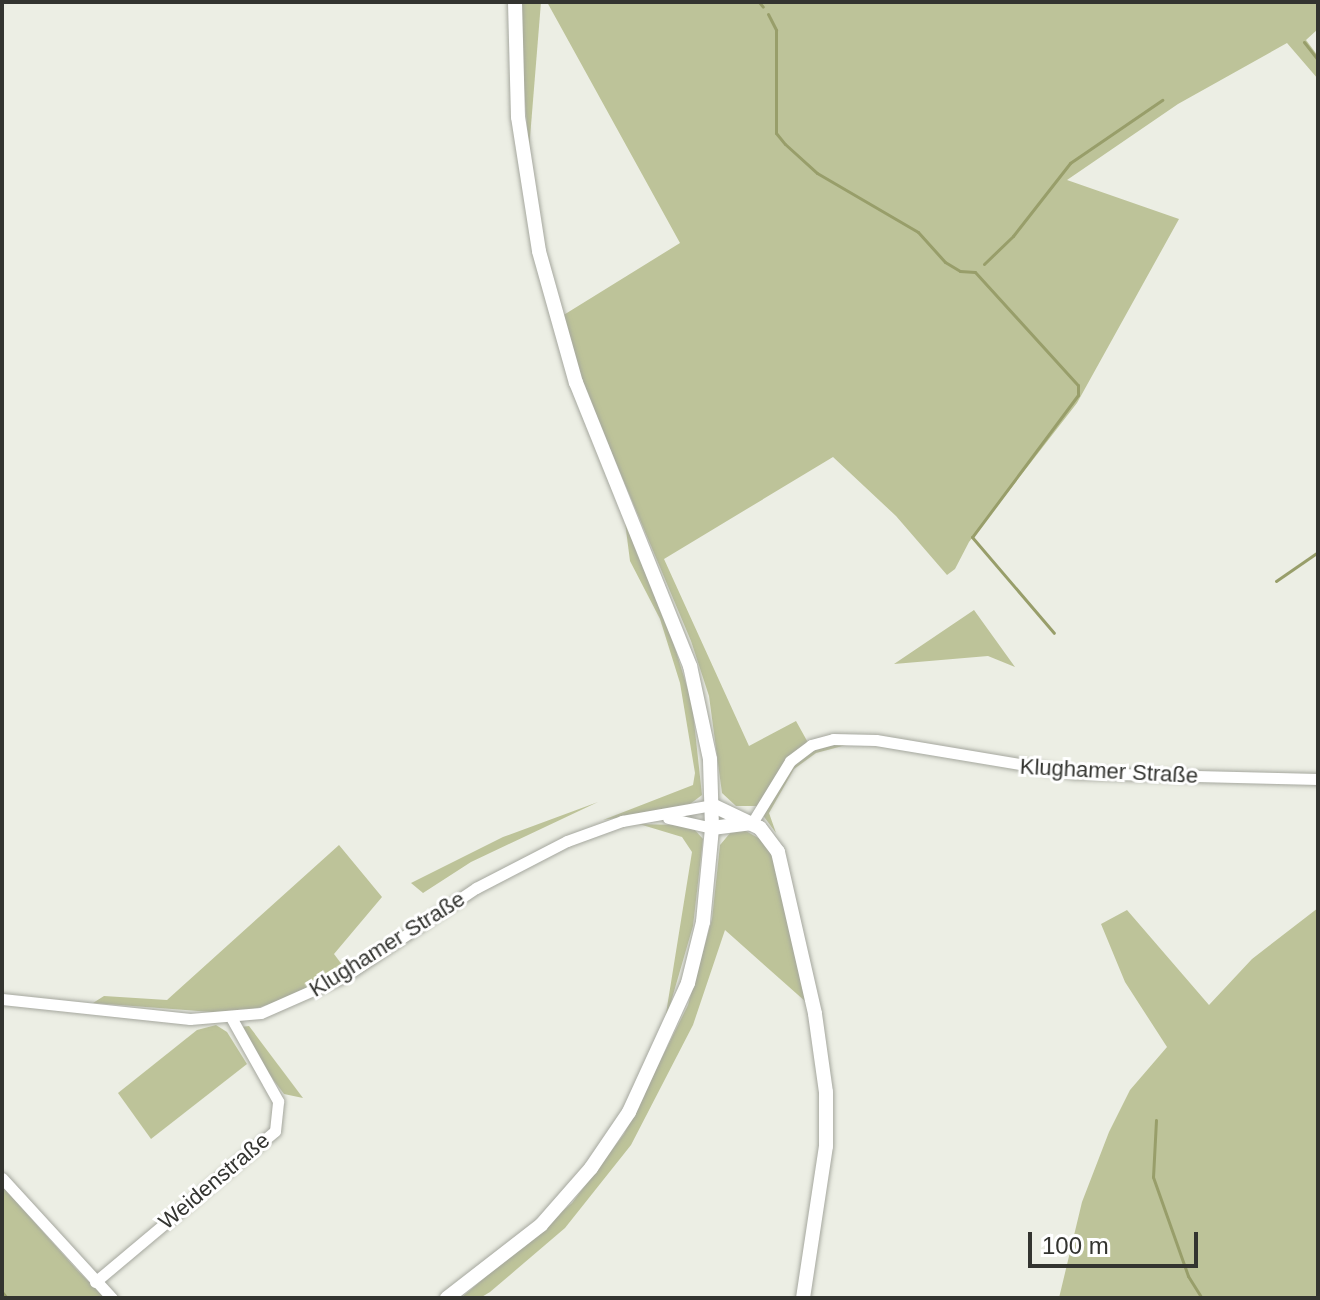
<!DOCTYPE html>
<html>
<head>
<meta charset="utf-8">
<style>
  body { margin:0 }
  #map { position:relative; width:1320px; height:1300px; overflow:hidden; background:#eceee4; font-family:Helvetica,sans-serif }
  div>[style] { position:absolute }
  .green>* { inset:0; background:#bdc399 }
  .stream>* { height:3px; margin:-1.5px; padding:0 1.5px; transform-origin:1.5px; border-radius:1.5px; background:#989e6a }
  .roads { filter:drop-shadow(0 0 2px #a5a79e) drop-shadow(0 0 2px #a5a79e) }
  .minor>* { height:11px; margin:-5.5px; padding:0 5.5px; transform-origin:5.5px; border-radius:5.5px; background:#fff }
  .major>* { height:14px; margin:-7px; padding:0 7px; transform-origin:7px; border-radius:7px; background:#fff }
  span { translate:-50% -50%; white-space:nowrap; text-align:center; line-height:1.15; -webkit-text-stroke:6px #fff; paint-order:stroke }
  .street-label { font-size:22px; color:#333430 }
  .frame { position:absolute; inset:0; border:4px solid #333430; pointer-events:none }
  .scale { position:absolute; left:1028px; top:1232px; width:170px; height:36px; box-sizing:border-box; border:4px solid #333430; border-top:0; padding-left:10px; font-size:24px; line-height:28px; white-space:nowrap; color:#333430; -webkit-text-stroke:6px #fff; paint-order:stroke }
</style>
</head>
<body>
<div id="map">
  <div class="green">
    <div style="clip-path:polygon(521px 2px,541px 2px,529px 150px,522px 64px)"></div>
    <div style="clip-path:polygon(547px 2px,1318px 2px,1318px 29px,1306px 40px,1318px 56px,1318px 79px,1287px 43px,1178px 104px,1067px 180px,1179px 219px,1077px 403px,969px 542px,955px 569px,947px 575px,896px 516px,833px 457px,664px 559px,749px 746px,796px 721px,811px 748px,854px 743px,816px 753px,794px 769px,769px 813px,776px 833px,756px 806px,736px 806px,722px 793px,709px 696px,691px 641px,577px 370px,562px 316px,680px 243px)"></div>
    <div style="clip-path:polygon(625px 522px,671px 635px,692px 703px,702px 795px,686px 807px,603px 820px,693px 785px,695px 773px,680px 683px,660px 619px,630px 561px)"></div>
    <div style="clip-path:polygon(974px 610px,1015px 667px,988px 656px,894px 664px)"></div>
    <div style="clip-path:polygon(598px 802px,471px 862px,423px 893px,411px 883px,503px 837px)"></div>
    <div style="clip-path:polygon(639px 824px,677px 825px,694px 829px,703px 839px,693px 926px,664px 1026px,692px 852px,682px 837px)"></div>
    <div style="clip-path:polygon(744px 830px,762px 840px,776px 862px,806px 1002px,725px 930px,693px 1025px,631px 1145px,565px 1228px,490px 1292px,480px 1298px,461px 1298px,572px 1203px,624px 1134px,688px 1005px,712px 919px,720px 845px,731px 832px)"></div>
    <div style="clip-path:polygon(339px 845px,382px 897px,334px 954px,346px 970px,289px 998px,238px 1014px,93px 1003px,104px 996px,167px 1000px)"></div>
    <div style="clip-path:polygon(1318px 908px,1318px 1298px,1059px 1298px,1082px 1202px,1109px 1132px,1130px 1090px,1167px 1047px,1125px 982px,1101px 924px,1127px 910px,1209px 1005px,1252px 959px)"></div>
    <div style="clip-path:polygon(216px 1025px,227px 1032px,247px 1064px,151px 1139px,118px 1093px,197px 1030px)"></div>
    <div style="clip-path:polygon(249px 1026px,303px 1098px,284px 1094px,245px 1042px,241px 1027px)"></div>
    <div style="clip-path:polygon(2px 1186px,77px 1270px,105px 1298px,2px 1298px)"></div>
  </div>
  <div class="stream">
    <div style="left:759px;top:2px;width:6px;rotate:51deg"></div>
    <div style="left:768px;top:14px;width:18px;rotate:63deg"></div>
    <div style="left:776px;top:30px;width:103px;rotate:90deg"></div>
    <div style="left:776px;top:133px;width:14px;rotate:51deg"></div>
    <div style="left:785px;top:144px;width:43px;rotate:42.2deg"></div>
    <div style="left:817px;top:173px;width:117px;rotate:30.3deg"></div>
    <div style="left:918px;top:232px;width:40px;rotate:48deg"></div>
    <div style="left:945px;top:262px;width:17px;rotate:31deg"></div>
    <div style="left:960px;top:271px;width:15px;rotate:4deg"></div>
    <div style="left:975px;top:272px;width:153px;rotate:47.7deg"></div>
    <div style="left:1078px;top:385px;width:10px;rotate:90deg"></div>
    <div style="left:1078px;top:395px;width:177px;rotate:126.7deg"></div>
    <div style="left:972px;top:537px;width:126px;rotate:49.5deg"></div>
    <div style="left:1304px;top:42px;width:23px;rotate:52deg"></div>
    <div style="left:984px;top:264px;width:40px;rotate:-44deg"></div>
    <div style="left:1013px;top:236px;width:93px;rotate:-52deg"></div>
    <div style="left:1070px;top:163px;width:112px;rotate:-34.4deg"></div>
    <div style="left:1276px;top:581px;width:51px;rotate:-34.6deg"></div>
    <div style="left:1156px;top:1120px;width:57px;rotate:93deg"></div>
    <div style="left:1153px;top:1177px;width:105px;rotate:70.5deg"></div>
    <div style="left:1188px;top:1276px;width:26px;rotate:58deg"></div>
    <div style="left:2px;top:1292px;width:8px;rotate:50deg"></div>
  </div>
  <div class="roads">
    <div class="minor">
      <div style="left:668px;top:818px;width:45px;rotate:12.8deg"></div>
      <div style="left:752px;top:823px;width:73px;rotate:-58.5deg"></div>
      <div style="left:790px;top:761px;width:26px;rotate:-37deg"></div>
      <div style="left:811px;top:745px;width:23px;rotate:-15deg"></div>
      <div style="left:833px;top:739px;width:43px;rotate:1.3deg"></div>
      <div style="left:876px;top:740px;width:201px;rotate:9.5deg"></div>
      <div style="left:1074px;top:773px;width:244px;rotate:1.4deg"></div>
      <div style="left:2px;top:999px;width:189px;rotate:6.1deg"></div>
      <div style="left:190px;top:1019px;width:71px;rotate:-4.8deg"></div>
      <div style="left:261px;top:1013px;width:92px;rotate:-23.8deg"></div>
      <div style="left:345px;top:976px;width:158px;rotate:-33.9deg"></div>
      <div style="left:476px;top:888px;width:102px;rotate:-27.3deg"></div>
      <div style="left:567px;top:841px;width:59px;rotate:-20deg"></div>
      <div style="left:622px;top:821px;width:91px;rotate:-10.1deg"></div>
      <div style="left:2px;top:1178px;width:163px;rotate:47.5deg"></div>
      <div style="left:95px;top:1282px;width:235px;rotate:-40deg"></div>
      <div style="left:275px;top:1131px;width:30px;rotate:-84deg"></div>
      <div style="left:278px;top:1101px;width:94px;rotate:-119.3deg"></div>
    </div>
    <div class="major">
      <div style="left:712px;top:805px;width:53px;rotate:25.6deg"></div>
      <div style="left:760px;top:828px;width:30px;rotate:53deg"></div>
      <div style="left:778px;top:852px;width:166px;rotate:77.1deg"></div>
      <div style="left:815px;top:1014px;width:79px;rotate:82deg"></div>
      <div style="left:826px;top:1092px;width:54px;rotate:90deg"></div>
      <div style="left:826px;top:1146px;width:154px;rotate:98.6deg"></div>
      <div style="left:712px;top:828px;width:40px;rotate:-7.1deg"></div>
      <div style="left:447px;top:1298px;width:119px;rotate:-37.8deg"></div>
      <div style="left:541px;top:1225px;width:76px;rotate:-48.7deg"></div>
      <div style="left:591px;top:1168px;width:68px;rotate:-55.8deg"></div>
      <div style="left:629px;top:1112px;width:142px;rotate:-65.4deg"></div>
      <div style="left:688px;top:983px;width:63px;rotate:-76.2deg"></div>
      <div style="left:703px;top:922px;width:94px;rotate:-84.5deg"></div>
      <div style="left:712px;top:828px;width:69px;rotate:-91.7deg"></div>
      <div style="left:710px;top:759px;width:95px;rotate:-102.1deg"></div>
      <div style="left:690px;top:666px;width:305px;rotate:-111.9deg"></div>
      <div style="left:576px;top:383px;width:137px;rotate:-105.7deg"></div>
      <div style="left:539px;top:251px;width:136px;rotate:-98.9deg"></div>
      <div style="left:518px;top:117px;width:115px;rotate:-91.5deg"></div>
    </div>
  </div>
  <div class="street-label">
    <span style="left:1109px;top:771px;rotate:3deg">Klughamer Straße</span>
    <span style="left:387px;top:944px;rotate:-32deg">Klughamer Straße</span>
    <span style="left:214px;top:1181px;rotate:-40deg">Weidenstraße</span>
  </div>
  <div class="frame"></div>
  <div class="scale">100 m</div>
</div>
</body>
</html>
